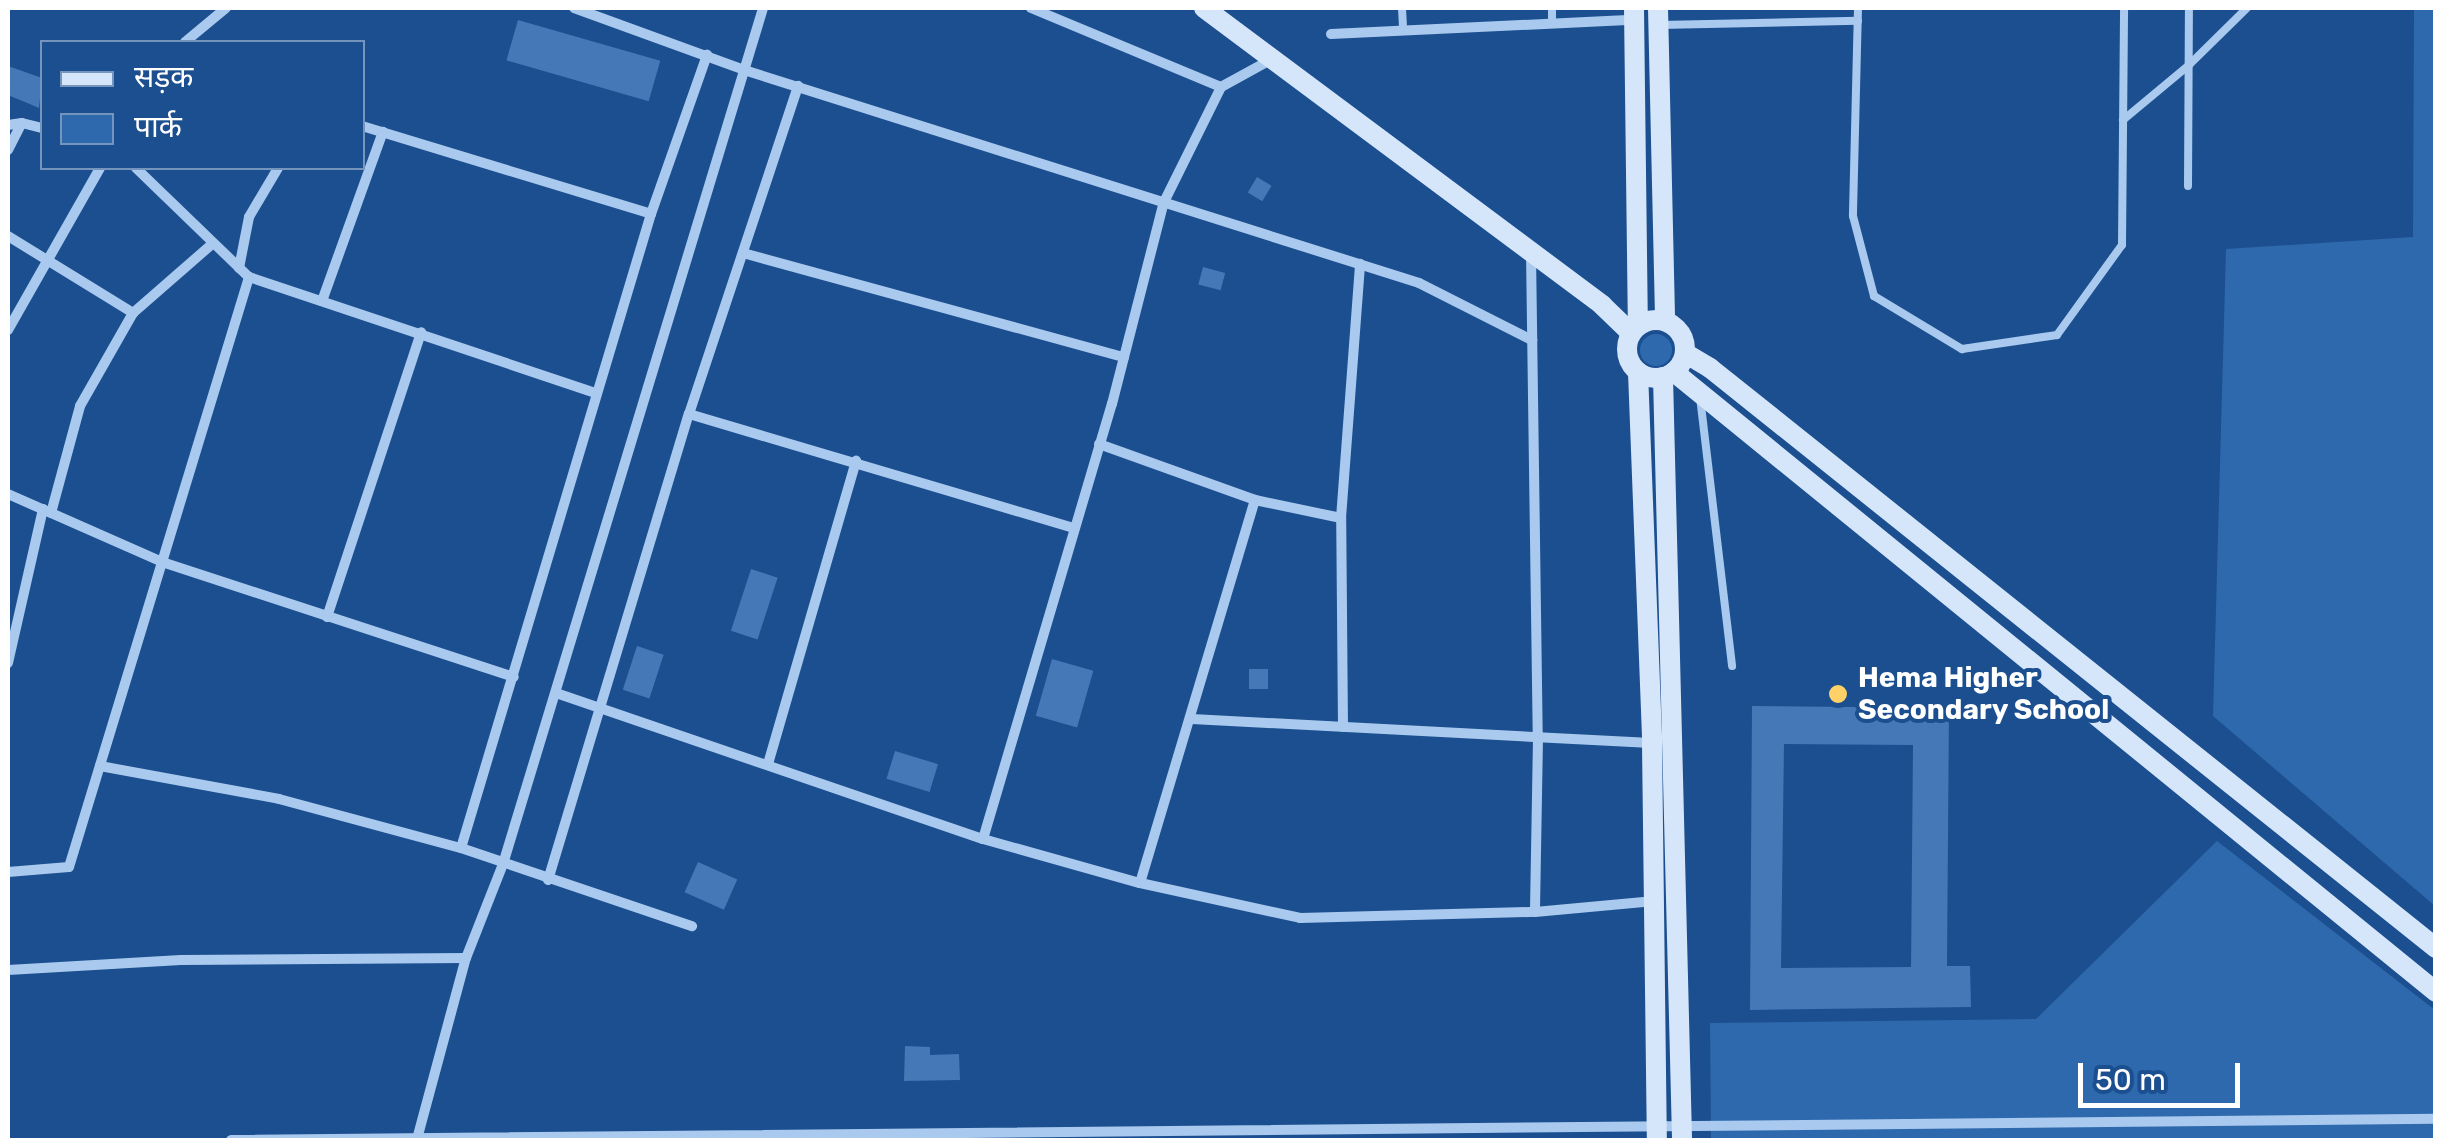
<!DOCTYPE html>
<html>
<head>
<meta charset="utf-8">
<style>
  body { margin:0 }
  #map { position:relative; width:2443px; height:1148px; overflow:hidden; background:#1b4f8f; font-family:Rubik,"Noto Sans Devanagari",sans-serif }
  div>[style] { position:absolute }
  .green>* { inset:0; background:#2e69ad }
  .round { border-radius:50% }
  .building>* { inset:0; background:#4478b7; transform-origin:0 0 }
  .lane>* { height:8px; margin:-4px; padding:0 4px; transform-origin:4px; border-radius:4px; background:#a9c9ee }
  .street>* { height:10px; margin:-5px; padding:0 5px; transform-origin:5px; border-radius:5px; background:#a9c9ee }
  .secondary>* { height:20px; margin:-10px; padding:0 10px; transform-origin:10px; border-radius:10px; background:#d6e6fa }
  .secondary>.ring { margin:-10px; padding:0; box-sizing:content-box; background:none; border:20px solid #d6e6fa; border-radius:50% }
  .dots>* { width:28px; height:28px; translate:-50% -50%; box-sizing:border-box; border:5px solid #1b4f8f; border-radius:50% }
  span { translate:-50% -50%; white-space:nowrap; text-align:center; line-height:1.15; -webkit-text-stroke:8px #1b4f8f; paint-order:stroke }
  .poi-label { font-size:28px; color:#fff; font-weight:700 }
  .left { translate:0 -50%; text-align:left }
  .frame { position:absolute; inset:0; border:10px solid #fff; pointer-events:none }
  .legend { position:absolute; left:40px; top:40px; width:325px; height:130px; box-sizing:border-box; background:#1b4f8f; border:2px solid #7695bc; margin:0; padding:12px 18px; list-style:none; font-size:30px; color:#fff }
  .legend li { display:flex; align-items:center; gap:20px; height:50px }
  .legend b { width:50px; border:2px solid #7695bc }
  .scale { position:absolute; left:2078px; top:1063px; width:162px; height:45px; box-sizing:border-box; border:5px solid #fff; border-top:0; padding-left:12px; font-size:30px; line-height:35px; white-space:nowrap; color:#fff; -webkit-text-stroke:8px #1b4f8f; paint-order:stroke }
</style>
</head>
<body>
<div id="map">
  <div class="green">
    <div style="clip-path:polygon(2414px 8px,2436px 8px,2435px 906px,2213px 716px,2226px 249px,2413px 237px)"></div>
    <div class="round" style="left:1640px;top:334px;width:32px;height:32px"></div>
    <div style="clip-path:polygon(2217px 841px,2435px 1010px,2435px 1140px,1711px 1140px,1710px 1023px,2036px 1019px)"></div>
  </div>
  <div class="building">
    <div style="left:518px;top:20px;width:148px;height:42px;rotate:16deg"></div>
    <div style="clip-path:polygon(8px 66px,42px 78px,39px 108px,8px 95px)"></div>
    <div style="left:1257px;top:177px;width:17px;height:18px;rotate:31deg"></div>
    <div style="left:1203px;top:267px;width:23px;height:18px;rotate:15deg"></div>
    <div style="left:751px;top:569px;width:28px;height:65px;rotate:18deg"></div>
    <div style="left:637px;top:646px;width:28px;height:46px;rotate:18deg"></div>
    <div style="left:1052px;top:659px;width:43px;height:59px;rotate:16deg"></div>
    <div style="left:1249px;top:669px;width:19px;height:20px"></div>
    <div style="clip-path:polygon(evenodd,1752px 706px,1949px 708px,1947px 966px,1970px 966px,1971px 1007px,1750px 1010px,1752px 706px,1784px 744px,1913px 745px,1911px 967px,1781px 968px,1784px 744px)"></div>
    <div style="left:895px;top:751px;width:45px;height:29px;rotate:17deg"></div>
    <div style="left:698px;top:862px;width:43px;height:33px;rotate:24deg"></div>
    <div style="clip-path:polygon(905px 1046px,930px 1047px,930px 1055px,959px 1054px,960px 1080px,904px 1081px)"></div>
  </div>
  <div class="lane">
    <div style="left:1402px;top:8px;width:22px;rotate:87deg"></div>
    <div style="left:1858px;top:8px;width:208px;rotate:91.4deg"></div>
    <div style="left:1853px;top:216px;width:83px;rotate:75.3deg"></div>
    <div style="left:1874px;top:296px;width:103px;rotate:31.1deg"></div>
    <div style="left:1962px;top:349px;width:96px;rotate:-8.4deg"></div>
    <div style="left:2057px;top:335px;width:111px;rotate:-54.2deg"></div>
    <div style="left:2122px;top:245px;width:237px;rotate:-89.5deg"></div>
    <div style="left:1552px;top:24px;width:16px;rotate:-90deg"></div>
    <div style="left:1659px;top:25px;width:199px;rotate:-1.2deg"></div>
    <div style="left:2123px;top:120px;width:86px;rotate:-39.8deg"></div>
    <div style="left:2189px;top:65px;width:81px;rotate:-44.5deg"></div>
    <div style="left:2188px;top:186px;width:178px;rotate:-89.7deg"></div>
    <div style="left:1700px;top:397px;width:271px;rotate:83.2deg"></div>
  </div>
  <div class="street">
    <div style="left:574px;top:8px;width:181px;rotate:20deg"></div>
    <div style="left:744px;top:70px;width:708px;rotate:17.51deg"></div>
    <div style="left:1419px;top:283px;width:127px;rotate:26.8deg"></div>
    <div style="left:1031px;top:8px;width:206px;rotate:22.6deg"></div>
    <div style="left:1331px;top:34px;width:302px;rotate:-2.7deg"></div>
    <div style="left:185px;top:42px;width:53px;rotate:-39.7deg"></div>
    <div style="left:8px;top:125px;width:14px;rotate:-8deg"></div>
    <div style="left:22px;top:123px;width:21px;rotate:14deg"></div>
    <div style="left:362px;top:126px;width:302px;rotate:16.9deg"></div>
    <div style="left:8px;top:150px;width:30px;rotate:-63deg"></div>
    <div style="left:136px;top:168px;width:157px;rotate:44deg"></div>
    <div style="left:249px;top:277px;width:366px;rotate:18.5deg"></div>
    <div style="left:8px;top:236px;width:147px;rotate:31.6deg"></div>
    <div style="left:743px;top:253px;width:395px;rotate:15.3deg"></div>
    <div style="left:1531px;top:253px;width:485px;rotate:89.2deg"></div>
    <div style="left:1538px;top:738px;width:174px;rotate:91deg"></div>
    <div style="left:239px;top:268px;width:52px;rotate:-78.9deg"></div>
    <div style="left:249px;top:217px;width:57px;rotate:-59.4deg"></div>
    <div style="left:322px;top:301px;width:180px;rotate:-70.2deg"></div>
    <div style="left:8px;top:330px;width:186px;rotate:-60.4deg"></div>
    <div style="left:689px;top:414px;width:402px;rotate:16.5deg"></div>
    <div style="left:1099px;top:444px;width:166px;rotate:19.7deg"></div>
    <div style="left:1255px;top:500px;width:88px;rotate:11.8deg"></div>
    <div style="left:8px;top:494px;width:168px;rotate:23.8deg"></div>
    <div style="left:162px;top:562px;width:370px;rotate:18.1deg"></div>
    <div style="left:51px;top:513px;width:111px;rotate:-74.8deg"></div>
    <div style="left:80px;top:406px;width:107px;rotate:-60.3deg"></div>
    <div style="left:133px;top:313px;width:105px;rotate:-41.1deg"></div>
    <div style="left:327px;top:617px;width:300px;rotate:-71.7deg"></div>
    <div style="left:8px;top:663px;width:158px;rotate:-77.2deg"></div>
    <div style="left:556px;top:693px;width:451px;rotate:18.9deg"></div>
    <div style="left:983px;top:839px;width:163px;rotate:15.7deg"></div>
    <div style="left:1140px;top:883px;width:164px;rotate:12.3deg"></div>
    <div style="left:1300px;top:918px;width:235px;rotate:-1.5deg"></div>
    <div style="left:1535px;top:912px;width:120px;rotate:-5.3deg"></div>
    <div style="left:1192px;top:719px;width:460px;rotate:3deg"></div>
    <div style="left:1343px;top:727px;width:209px;rotate:-90.5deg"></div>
    <div style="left:1341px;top:518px;width:255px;rotate:-85.7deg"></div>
    <div style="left:768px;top:764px;width:316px;rotate:-73.8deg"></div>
    <div style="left:100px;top:766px;width:182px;rotate:10.4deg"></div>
    <div style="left:279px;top:799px;width:188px;rotate:15.1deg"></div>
    <div style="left:461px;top:848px;width:244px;rotate:18.7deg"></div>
    <div style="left:983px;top:839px;width:454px;rotate:-73.5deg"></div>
    <div style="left:1112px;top:404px;width:209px;rotate:-75.6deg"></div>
    <div style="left:1164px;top:202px;width:128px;rotate:-63.6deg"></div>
    <div style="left:1221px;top:87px;width:58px;rotate:-28.8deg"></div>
    <div style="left:461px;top:848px;width:662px;rotate:-73.32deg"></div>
    <div style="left:651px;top:214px;width:169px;rotate:-70.6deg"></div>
    <div style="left:8px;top:872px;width:61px;rotate:-4.7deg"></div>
    <div style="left:69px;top:867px;width:617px;rotate:-73.03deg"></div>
    <div style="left:548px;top:880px;width:487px;rotate:-73.2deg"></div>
    <div style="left:689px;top:414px;width:346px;rotate:-71.6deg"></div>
    <div style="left:1140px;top:883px;width:400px;rotate:-73.3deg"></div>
    <div style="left:8px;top:970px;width:173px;rotate:-3.3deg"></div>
    <div style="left:181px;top:960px;width:285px;rotate:-0.4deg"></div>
    <div style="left:417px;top:1139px;width:188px;rotate:-74.9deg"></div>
    <div style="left:466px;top:958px;width:101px;rotate:-68.5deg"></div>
    <div style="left:503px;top:864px;width:895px;rotate:-73.1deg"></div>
    <div style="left:231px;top:1140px;width:2205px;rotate:-0.55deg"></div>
  </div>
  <div class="secondary">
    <div style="left:1204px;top:8px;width:497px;rotate:36.7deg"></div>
    <div style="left:1602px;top:305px;width:40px;rotate:44deg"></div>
    <div style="left:1634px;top:8px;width:317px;rotate:89.3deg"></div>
    <div style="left:1658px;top:8px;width:313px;rotate:88.7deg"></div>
    <div class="ring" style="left:1627px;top:320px;width:38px;height:38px"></div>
    <div style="left:1685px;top:353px;width:29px;rotate:31deg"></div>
    <div style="left:1710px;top:368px;width:929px;rotate:38.62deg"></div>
    <div style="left:1638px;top:372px;width:372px;rotate:87.8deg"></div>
    <div style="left:1652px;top:744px;width:396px;rotate:89.3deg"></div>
    <div style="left:1674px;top:372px;width:982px;rotate:39.13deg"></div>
    <div style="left:1663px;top:377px;width:763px;rotate:88.57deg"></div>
  </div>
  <div class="dots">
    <div style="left:1838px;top:694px;background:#ffd166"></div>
  </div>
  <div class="poi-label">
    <span class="left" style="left:1858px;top:694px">Hema Higher<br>Secondary School</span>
  </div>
  <div class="frame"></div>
  <ul class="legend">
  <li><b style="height:12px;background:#d6e6fa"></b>सड़क</li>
  <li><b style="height:28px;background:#2e69ad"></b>पार्क</li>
  </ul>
  <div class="scale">50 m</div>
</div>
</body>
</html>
